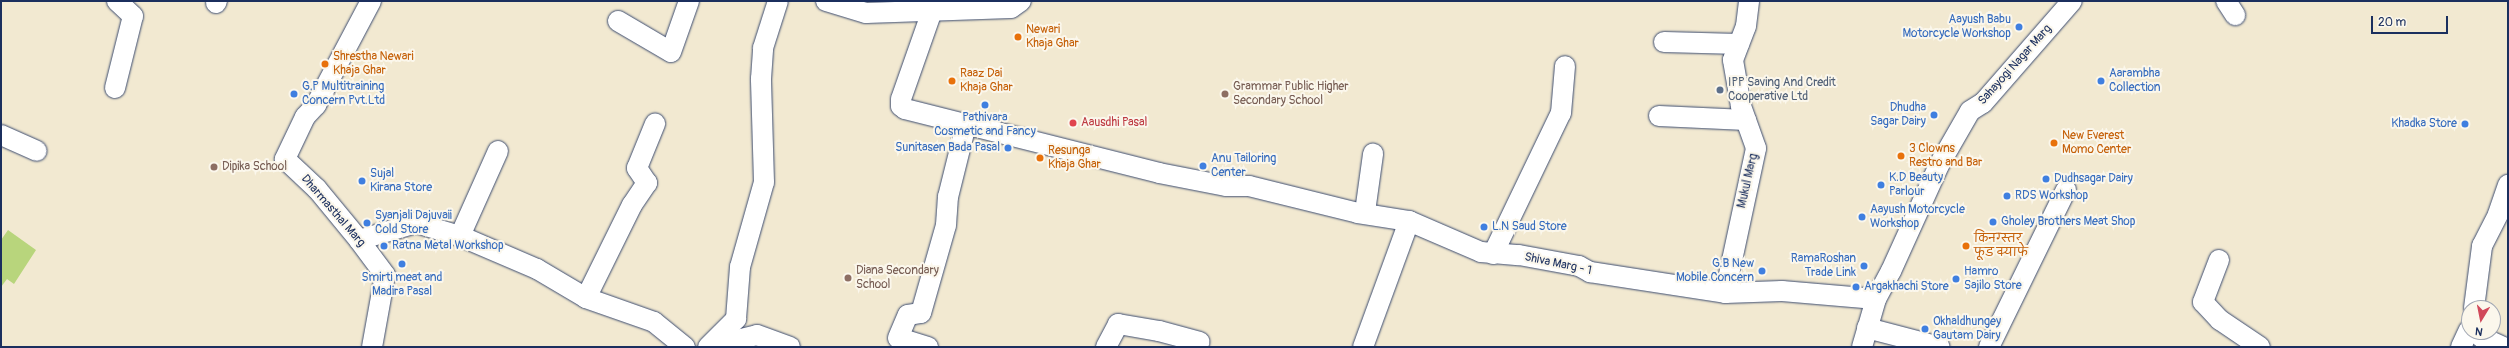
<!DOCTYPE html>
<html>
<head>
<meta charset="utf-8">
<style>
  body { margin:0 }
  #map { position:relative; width:2509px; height:348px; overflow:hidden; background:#f2e9d1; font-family:Pangolin,"Playpen Sans Deva",sans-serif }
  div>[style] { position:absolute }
  .green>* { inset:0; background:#b8d57c }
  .roads { filter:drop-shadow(0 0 1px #3b4b6f) drop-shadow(0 0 1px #3b4b6f) }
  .minor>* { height:20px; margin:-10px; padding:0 10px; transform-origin:10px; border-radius:10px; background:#fff }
  .dots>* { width:11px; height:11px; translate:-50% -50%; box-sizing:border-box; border:2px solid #fbf7ec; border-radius:50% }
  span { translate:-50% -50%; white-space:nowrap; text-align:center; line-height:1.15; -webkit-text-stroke:4px #fbf7ec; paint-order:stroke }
  .shop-label { font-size:12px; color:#366cbe }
  .right { translate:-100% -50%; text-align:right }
  .left { translate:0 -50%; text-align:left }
  .food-label { font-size:12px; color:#c56008 }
  .street-label { font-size:12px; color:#1b2f5e }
  .service-label { font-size:12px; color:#4e5e75 }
  .education-label { font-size:12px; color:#785e54 }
  .health-label { font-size:12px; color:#be3a42 }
  .frame { position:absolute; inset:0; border:2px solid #1b2f5e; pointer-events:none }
  .north { position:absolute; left:2461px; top:300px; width:40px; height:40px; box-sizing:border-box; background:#fbf7ec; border:1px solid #a1a7b3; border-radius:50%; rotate:190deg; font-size:11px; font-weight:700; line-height:16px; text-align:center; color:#1b2f5e }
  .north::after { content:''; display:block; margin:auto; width:14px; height:18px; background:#d1495b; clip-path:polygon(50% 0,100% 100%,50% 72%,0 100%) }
  .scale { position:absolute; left:2371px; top:16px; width:77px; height:18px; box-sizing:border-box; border:2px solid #1b2f5e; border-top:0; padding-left:5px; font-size:12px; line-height:14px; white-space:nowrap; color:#1b2f5e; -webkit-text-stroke:3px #fbf7ec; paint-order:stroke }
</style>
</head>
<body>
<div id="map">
  <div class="green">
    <div style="clip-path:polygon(8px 230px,36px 250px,14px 284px,7px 279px,1px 287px,1px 240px)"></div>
  </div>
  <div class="roads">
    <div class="minor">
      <div style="left:371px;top:1px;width:118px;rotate:117.9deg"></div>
      <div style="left:316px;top:105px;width:16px;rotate:133deg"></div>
      <div style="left:305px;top:117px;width:47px;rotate:115.5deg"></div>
      <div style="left:285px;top:159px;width:44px;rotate:43.2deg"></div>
      <div style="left:317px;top:189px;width:66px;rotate:50.5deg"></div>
      <div style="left:359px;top:240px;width:44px;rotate:53.4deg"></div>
      <div style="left:385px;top:275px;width:73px;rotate:100.2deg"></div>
      <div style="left:826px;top:1px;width:42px;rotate:16.7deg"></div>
      <div style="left:866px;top:13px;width:145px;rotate:-2deg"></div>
      <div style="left:1011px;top:8px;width:12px;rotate:-35deg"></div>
      <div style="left:2226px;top:1px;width:17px;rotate:57deg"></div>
      <div style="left:216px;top:3px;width:2px;rotate:-63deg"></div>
      <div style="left:932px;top:11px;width:93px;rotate:109.4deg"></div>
      <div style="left:901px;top:99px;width:7px;rotate:90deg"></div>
      <div style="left:901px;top:106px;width:5px;rotate:37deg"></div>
      <div style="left:905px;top:109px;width:262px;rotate:14.1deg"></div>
      <div style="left:1159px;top:173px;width:68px;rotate:11deg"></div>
      <div style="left:1226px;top:186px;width:23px"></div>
      <div style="left:1249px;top:186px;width:112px;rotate:13.9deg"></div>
      <div style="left:1358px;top:213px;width:52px;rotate:8.9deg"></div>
      <div style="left:1409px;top:221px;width:78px;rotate:23.3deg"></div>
      <div style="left:1481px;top:252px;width:38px;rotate:5deg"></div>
      <div style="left:1519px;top:255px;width:61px;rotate:10.4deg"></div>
      <div style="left:1579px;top:266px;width:13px;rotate:29deg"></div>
      <div style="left:1590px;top:272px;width:137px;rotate:8.8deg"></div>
      <div style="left:1725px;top:293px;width:57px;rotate:-2deg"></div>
      <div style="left:1782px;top:291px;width:94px;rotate:4.9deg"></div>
      <div style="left:618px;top:21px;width:61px;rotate:30.3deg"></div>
      <div style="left:671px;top:52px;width:54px;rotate:-70.6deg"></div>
      <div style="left:1664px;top:42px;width:75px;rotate:1.5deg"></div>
      <div style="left:115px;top:88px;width:74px;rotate:-76deg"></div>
      <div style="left:133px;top:16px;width:22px;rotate:-137deg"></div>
      <div style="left:1659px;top:116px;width:87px;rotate:2.6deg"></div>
      <div style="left:1px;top:135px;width:39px;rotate:24deg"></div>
      <div style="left:1365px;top:212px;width:59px;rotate:-82.1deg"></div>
      <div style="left:460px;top:236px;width:93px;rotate:-65.9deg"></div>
      <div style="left:359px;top:240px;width:59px;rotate:-16.6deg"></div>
      <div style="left:416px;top:223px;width:46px;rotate:16.5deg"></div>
      <div style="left:460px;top:236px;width:84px;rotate:23.2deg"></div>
      <div style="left:537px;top:269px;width:57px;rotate:30.6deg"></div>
      <div style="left:586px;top:298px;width:72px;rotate:19.4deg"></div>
      <div style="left:654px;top:322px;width:40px;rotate:39deg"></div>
      <div style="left:1493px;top:254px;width:157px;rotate:-64.3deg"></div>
      <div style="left:1561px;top:113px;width:47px;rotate:-85.1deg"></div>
      <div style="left:2219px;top:260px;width:45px;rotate:110.9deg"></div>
      <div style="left:2203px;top:302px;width:25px;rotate:47deg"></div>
      <div style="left:2220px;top:320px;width:48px;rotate:34deg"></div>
      <div style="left:1725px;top:293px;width:148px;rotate:-77.9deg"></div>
      <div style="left:1756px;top:148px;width:45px;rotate:-109.7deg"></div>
      <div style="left:1741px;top:106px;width:47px;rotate:-99.9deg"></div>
      <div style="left:1733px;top:60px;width:36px;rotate:-69deg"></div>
      <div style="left:1746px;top:26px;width:25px;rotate:-83deg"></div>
      <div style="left:586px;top:298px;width:104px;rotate:-63.7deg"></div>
      <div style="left:632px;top:205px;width:27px;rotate:-56deg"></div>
      <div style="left:647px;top:183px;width:18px;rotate:-124deg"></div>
      <div style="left:637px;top:168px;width:48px;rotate:-67.8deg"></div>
      <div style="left:2474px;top:308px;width:63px;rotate:-82.6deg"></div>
      <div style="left:2482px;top:246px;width:36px;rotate:-63deg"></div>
      <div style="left:2498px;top:214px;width:31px;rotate:-71deg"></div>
      <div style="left:1867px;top:328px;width:75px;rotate:14.6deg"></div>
      <div style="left:2477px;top:332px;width:6px;rotate:51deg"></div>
      <div style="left:2481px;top:337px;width:24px;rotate:24deg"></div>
      <div style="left:708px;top:347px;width:40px;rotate:-45deg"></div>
      <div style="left:736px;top:319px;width:52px;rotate:-85.6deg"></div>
      <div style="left:740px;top:267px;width:88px;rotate:-74.2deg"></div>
      <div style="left:764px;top:182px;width:103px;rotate:-91.7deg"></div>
      <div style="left:761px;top:79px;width:31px;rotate:-86deg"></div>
      <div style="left:763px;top:48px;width:49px;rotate:-72.3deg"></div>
      <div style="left:709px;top:347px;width:49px;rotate:-14deg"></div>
      <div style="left:757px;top:335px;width:35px;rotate:20deg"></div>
      <div style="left:928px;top:347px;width:31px;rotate:-163deg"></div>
      <div style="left:898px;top:338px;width:25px;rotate:-67deg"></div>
      <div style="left:908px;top:315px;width:13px;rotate:-9deg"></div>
      <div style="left:921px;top:313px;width:91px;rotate:-74.1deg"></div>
      <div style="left:946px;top:225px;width:28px;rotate:-86deg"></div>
      <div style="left:948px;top:197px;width:74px;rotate:-76deg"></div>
      <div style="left:1106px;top:347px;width:26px;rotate:-62deg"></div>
      <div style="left:1118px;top:324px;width:42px;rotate:9.7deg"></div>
      <div style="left:1159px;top:331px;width:42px;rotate:15deg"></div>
      <div style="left:1363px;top:347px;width:134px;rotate:-69.9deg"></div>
      <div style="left:1862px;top:347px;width:50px;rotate:-73.7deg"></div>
      <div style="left:1876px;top:299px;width:32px;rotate:-62deg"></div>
      <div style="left:1891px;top:271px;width:116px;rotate:-65.6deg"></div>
      <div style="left:1939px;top:165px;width:62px;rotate:-60.1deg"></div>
      <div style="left:1970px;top:111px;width:15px;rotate:-32deg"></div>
      <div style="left:1983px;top:103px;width:135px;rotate:-48.9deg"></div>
      <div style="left:1989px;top:347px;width:175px;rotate:-63.9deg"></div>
      <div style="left:2461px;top:347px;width:19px;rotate:-65deg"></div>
    </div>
  </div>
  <div class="dots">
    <div style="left:2019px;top:27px;background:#3f7fe0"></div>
    <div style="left:1018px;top:37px;background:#e8710a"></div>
    <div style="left:325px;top:64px;background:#e8710a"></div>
    <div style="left:952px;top:81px;background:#e8710a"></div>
    <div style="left:2101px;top:81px;background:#3f7fe0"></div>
    <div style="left:1720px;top:90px;background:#5c6f8a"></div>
    <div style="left:294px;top:94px;background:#3f7fe0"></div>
    <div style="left:1225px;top:94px;background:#8d6e63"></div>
    <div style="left:985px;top:105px;background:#3f7fe0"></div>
    <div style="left:1934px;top:115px;background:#3f7fe0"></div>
    <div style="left:1073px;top:123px;background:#e0444e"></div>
    <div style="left:2465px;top:124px;background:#3f7fe0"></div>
    <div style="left:2054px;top:143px;background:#e8710a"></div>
    <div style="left:1008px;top:148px;background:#3f7fe0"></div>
    <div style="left:1901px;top:156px;background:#e8710a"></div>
    <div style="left:1040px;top:158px;background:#e8710a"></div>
    <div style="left:1203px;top:166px;background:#3f7fe0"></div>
    <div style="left:214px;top:167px;background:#8d6e63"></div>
    <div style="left:2046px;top:179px;background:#3f7fe0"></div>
    <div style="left:362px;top:181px;background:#3f7fe0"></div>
    <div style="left:1881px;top:185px;background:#3f7fe0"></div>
    <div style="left:2007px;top:196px;background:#3f7fe0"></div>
    <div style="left:1862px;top:217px;background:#3f7fe0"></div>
    <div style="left:1993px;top:222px;background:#3f7fe0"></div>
    <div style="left:367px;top:223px;background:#3f7fe0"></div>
    <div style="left:1484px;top:227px;background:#3f7fe0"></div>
    <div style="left:384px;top:246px;background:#3f7fe0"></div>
    <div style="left:1966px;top:246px;background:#e8710a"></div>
    <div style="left:402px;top:264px;background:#3f7fe0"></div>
    <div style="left:1864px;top:266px;background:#3f7fe0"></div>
    <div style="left:1762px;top:271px;background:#3f7fe0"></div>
    <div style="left:848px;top:278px;background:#8d6e63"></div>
    <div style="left:1956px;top:279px;background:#3f7fe0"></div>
    <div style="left:1856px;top:287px;background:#3f7fe0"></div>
    <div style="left:1925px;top:329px;background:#3f7fe0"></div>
  </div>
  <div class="shop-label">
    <span class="right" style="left:2011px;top:27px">Aayush Babu<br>Motorcycle Workshop</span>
    <span class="left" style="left:2109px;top:81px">Aarambha<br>Collection</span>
    <span class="left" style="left:302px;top:94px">G.P Multitraining<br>Concern Pvt.Ltd</span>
    <span class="right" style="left:1926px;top:115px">Dhudha<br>Sagar Dairy</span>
    <span style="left:985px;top:125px">Pathivara<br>Cosmetic and Fancy</span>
    <span class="right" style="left:2457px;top:124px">Khadka Store</span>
    <span class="right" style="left:1000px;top:148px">Sunitasen Bada Pasal</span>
    <span class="left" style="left:1211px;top:166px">Anu Tailoring<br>Center</span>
    <span class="left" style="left:370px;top:181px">Sujal<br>Kirana Store</span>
    <span class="left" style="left:1889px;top:185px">K.D Beauty<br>Parlour</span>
    <span class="left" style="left:2054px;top:179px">Dudhsagar Dairy</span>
    <span class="left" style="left:2015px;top:196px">RDS Workshop</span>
    <span class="left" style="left:1870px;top:217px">Aayush Motorcycle<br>Workshop</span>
    <span class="left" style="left:375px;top:223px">Syanjali Dajuvaii<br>Cold Store</span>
    <span class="left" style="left:2001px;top:222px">Gholey Brothers Meat Shop</span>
    <span class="left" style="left:1492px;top:227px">L.N Saud Store</span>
    <span class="left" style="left:392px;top:246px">Ratna Metal Workshop</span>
    <span class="right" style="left:1856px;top:266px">RamaRoshan<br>Trade Link</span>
    <span class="right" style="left:1754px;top:271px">G.B New<br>Mobile Concern</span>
    <span class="left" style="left:1964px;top:279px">Hamro<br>Sajilo Store</span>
    <span style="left:402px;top:285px">Smirti meat and<br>Madira Pasal</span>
    <span class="left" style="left:1864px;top:287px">Argakhachi Store</span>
    <span class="left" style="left:1933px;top:329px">Okhaldhungey<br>Gautam Dairy</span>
  </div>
  <div class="food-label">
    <span class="left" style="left:1026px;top:37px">Newari<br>Khaja Ghar</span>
    <span class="left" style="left:333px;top:64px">Shrestha Newari<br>Khaja Ghar</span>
    <span class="left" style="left:960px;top:81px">Raaz Dai<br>Khaja Ghar</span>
    <span class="left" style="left:2062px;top:143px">New Everest<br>Momo Center</span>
    <span class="left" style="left:1909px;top:156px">3 Clowns<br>Restro and Bar</span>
    <span class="left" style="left:1048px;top:158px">Resunga<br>Khaja Ghar</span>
    <span class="left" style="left:1974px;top:246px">किनग्स्तर<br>फूड क्याफे</span>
  </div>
  <div class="street-label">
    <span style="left:2015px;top:65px;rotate:-48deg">Sahayogi Nagar Marg</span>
    <span style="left:1748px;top:181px;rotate:-77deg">Mukul Marg</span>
    <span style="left:333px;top:211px;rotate:49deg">Dharmasthal Marg</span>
    <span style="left:1558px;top:264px;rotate:12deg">Shiva Marg - 1</span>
  </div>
  <div class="service-label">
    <span class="left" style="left:1728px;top:90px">IPP Saving And Credit<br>Cooperative Ltd</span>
  </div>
  <div class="education-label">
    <span class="left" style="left:1233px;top:94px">Grammar Public Higher<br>Secondary School</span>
    <span class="left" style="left:222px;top:167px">Dipika School</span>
    <span class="left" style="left:856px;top:278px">Diana Secondary<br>School</span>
  </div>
  <div class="health-label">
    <span class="left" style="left:1081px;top:123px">Aausdhi Pasal</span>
  </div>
  <div class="frame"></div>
  <div class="north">N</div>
  <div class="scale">20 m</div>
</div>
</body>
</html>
